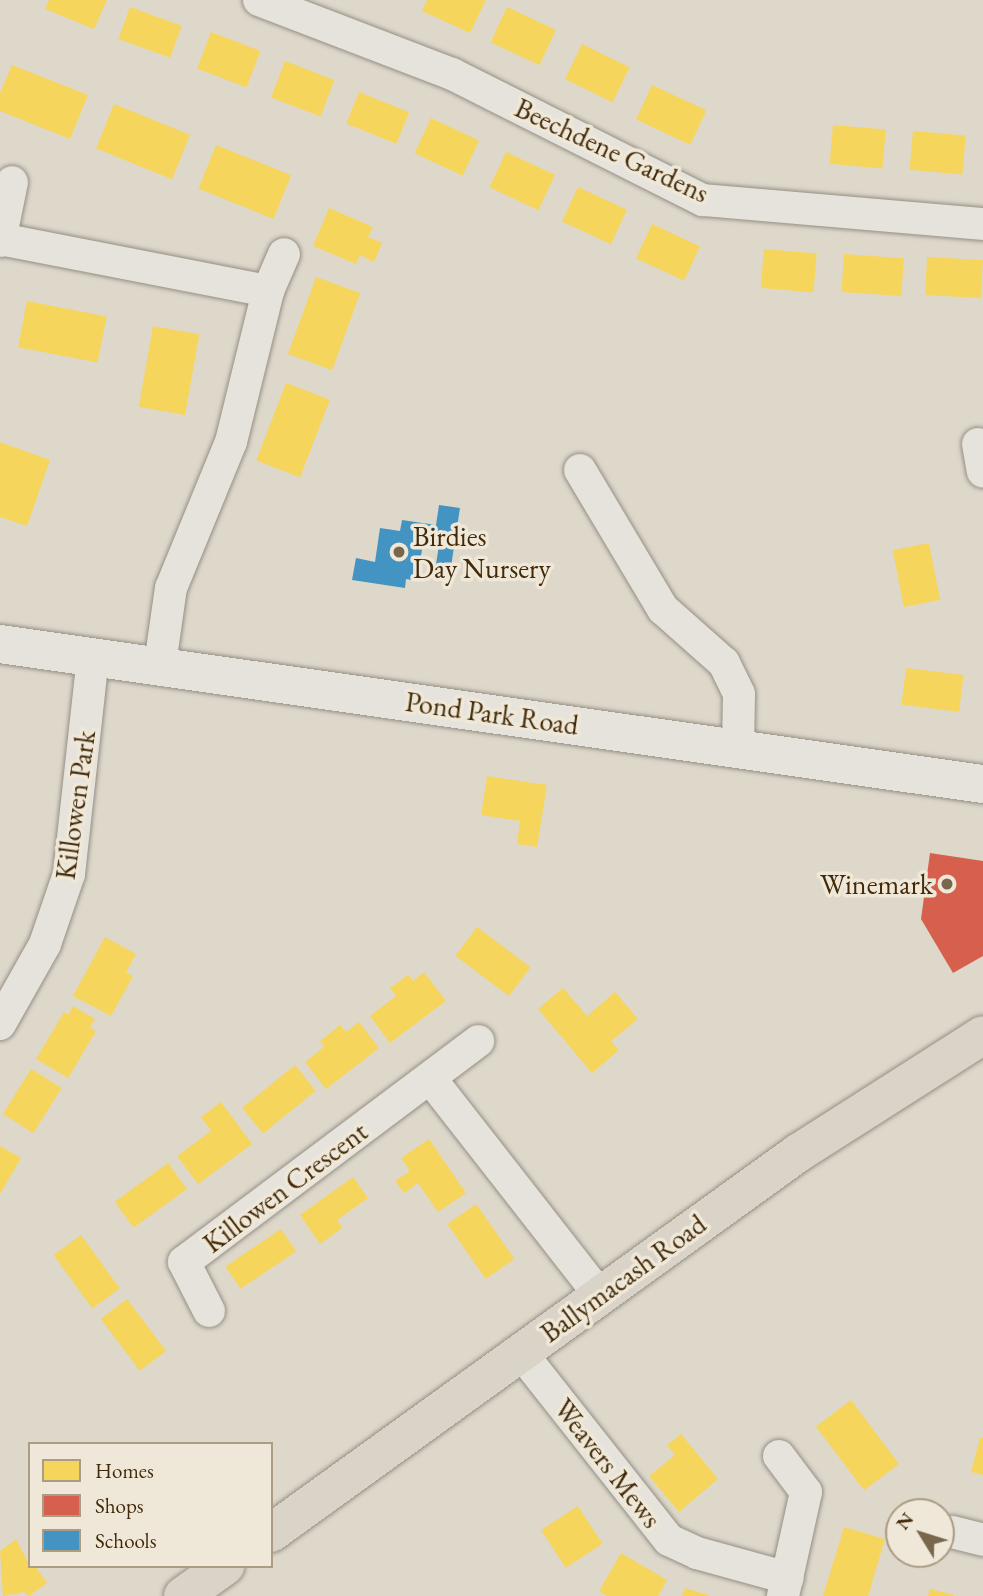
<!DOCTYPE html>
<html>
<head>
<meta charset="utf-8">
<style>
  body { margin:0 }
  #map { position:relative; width:983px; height:1596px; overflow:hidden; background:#ded8cb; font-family:"EB Garamond",serif }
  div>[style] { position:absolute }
  .homes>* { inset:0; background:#f6d55c; transform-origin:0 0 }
  .shops>* { inset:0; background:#d6604d }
  .schools>* { inset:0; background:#4393c3 }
  .roads { filter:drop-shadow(0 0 2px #958f84) drop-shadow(0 0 2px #958f84) }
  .street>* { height:32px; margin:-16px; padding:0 16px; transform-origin:16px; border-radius:16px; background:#e6e3dc }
  .secondary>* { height:38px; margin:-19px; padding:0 19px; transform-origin:19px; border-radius:19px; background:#e6e3dc }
  .primary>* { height:38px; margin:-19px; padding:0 19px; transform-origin:19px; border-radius:19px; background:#dad3c8 }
  .dots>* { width:19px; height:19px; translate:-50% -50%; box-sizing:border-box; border:4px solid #efe8d8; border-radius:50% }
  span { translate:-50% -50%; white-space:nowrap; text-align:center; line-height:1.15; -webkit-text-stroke:7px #efe8d8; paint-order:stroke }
  .street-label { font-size:28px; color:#422a09 }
  .poi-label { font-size:28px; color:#422a09 }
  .left { translate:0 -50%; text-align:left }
  .right { translate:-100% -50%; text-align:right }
  .legend { position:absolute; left:28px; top:1442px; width:245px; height:126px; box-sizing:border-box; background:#efe8d8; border:2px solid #aa9c85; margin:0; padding:9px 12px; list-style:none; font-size:21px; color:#422a09 }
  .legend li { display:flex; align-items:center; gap:14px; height:35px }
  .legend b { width:35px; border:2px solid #aa9c85 }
  .north { position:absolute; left:885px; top:1498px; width:70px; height:70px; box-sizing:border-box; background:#efe8d8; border:2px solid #aa9c85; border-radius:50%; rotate:308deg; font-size:19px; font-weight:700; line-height:28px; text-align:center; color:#422a09 }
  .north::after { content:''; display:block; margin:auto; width:24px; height:32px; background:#79674d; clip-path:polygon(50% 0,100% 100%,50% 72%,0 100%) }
</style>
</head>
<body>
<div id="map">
  <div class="homes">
    <div style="clip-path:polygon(49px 0,107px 0,94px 29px,45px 9px)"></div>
    <div style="clip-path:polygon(427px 0,486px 0,470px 33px,422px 11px)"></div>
    <div style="left:130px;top:7px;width:55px;height:34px;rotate:20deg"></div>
    <div style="left:507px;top:7px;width:54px;height:39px;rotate:25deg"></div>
    <div style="left:211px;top:32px;width:53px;height:39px;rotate:21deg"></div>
    <div style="left:582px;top:44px;width:53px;height:39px;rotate:26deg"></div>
    <div style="left:285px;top:61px;width:53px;height:39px;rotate:21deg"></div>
    <div style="clip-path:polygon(12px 65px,88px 95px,70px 139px,0 111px,0 93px)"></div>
    <div style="left:652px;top:85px;width:60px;height:38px;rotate:25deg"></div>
    <div style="left:359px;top:92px;width:54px;height:34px;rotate:22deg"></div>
    <div style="left:114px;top:104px;width:82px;height:48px;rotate:22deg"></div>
    <div style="left:431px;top:118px;width:53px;height:39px;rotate:25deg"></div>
    <div style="left:833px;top:125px;width:53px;height:39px;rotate:5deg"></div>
    <div style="left:913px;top:131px;width:53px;height:39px;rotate:5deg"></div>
    <div style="left:216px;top:145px;width:81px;height:47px;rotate:22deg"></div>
    <div style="left:506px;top:152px;width:54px;height:39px;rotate:25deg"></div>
    <div style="left:578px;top:187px;width:54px;height:38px;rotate:25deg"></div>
    <div style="clip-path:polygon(329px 208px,373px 227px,368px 237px,382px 243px,374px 262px,360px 255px,356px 264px,313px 246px)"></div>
    <div style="left:652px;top:224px;width:53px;height:38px;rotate:25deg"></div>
    <div style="left:764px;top:249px;width:53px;height:39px;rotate:5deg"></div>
    <div style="left:844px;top:254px;width:60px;height:38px;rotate:4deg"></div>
    <div style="left:927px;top:257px;width:56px;height:38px;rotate:3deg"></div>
    <div style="left:316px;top:277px;width:47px;height:82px;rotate:20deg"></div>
    <div style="left:27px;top:301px;width:81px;height:47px;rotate:11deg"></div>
    <div style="left:153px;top:326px;width:47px;height:82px;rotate:10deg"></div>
    <div style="left:286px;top:383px;width:47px;height:83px;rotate:21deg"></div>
    <div style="clip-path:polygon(0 442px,50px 460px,27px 526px,0 517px)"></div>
    <div style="left:929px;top:543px;width:58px;height:37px;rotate:79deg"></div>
    <div style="left:906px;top:668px;width:58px;height:37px;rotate:7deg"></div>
    <div style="clip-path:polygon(487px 776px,547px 785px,537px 847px,517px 844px,520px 821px,481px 815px)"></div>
    <div style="left:477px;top:927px;width:67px;height:36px;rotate:37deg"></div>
    <div style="clip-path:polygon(105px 937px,136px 954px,126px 972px,133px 976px,111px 1016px,73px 996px)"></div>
    <div style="clip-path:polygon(424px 972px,446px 1001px,390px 1043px,370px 1016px,396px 996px,390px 988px,408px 975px,413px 981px)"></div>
    <div style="clip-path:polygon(563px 988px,587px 1016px,615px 992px,638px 1019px,611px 1041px,619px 1050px,592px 1073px,538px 1009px)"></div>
    <div style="clip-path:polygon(73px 1006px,95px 1019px,90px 1028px,96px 1031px,68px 1078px,36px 1059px,64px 1012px,68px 1015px)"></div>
    <div style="clip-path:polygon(359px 1022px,379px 1048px,326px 1089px,305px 1062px,324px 1047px,320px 1041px,340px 1025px,346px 1032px)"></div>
    <div style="left:295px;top:1065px;width:33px;height:68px;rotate:51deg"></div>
    <div style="left:31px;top:1069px;width:36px;height:53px;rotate:32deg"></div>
    <div style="clip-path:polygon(221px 1102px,252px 1144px,198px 1184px,177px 1156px,211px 1131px,201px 1117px)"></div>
    <div style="clip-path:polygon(429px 1139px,466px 1193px,438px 1212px,418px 1183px,404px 1193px,395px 1181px,410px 1171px,401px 1158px)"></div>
    <div style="clip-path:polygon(0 1146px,21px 1158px,0 1194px)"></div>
    <div style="left:168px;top:1163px;width:32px;height:66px;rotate:54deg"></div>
    <div style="clip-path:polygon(353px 1177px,368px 1198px,337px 1220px,342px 1228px,320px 1244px,300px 1215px)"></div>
    <div style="left:476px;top:1204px;width:67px;height:35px;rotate:55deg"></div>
    <div style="left:281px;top:1229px;width:27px;height:67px;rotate:56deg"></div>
    <div style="left:81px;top:1235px;width:66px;height:34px;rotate:54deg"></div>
    <div style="left:127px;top:1299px;width:65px;height:33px;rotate:53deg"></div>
    <div style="left:851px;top:1400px;width:80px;height:44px;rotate:53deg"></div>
    <div style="clip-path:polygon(681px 1434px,718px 1479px,679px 1512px,649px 1476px,675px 1455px,667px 1445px)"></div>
    <div style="clip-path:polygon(980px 1438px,983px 1438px,983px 1475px,971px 1472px)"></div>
    <div style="left:578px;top:1506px;width:45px;height:44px;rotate:57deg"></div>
    <div style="clip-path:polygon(844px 1527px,885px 1539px,868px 1596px,823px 1596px)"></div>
    <div style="clip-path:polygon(16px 1539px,30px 1566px,35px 1566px,47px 1583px,29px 1596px,24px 1592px,3px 1596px,0 1551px)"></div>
    <div style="clip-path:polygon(621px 1553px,667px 1580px,658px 1596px,607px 1596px,599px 1591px)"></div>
    <div style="clip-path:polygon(685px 1588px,709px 1595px,709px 1596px,682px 1596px)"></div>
    <div style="clip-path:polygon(930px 1589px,954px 1595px,954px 1596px,928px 1596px)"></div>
  </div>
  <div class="shops">
    <div style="clip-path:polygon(930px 853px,983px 861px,983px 956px,953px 973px,921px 919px)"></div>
  </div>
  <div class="schools">
    <div style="clip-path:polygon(439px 505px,460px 508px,450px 573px,435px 571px,439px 545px,423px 543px,417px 581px,406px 579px,405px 588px,352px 580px,356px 558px,375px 562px,380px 528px,400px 531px,402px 520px,436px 525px)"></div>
  </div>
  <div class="roads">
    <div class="street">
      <div style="left:259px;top:0;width:207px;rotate:21deg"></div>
      <div style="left:452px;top:74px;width:281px;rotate:26.7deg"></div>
      <div style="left:703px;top:200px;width:281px;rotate:4.9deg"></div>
      <div style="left:0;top:239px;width:273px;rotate:11deg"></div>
      <div style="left:0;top:241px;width:60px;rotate:-78.5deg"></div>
      <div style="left:978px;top:444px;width:28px;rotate:80deg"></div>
      <div style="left:580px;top:470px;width:162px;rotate:59.2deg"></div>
      <div style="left:663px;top:609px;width:81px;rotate:41.5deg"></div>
      <div style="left:724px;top:663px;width:34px;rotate:64deg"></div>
      <div style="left:739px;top:694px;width:55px;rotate:91deg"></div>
      <div style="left:160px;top:664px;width:77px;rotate:-81.8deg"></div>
      <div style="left:171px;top:588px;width:158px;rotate:-67.7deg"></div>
      <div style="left:231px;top:442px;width:155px;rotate:-76.2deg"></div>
      <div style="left:268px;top:291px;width:40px;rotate:-66.6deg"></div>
      <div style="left:0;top:1024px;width:92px;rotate:-60.6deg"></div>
      <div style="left:45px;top:944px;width:74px;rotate:-71.1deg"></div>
      <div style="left:69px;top:874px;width:220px;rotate:-83.7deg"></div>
      <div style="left:430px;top:1078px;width:273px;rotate:52deg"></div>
      <div style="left:209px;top:1311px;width:55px;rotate:-117deg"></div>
      <div style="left:184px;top:1262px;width:368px;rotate:-36.9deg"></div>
      <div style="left:522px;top:1354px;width:237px;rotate:51.7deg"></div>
      <div style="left:669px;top:1540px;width:31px;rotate:25deg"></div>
      <div style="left:697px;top:1553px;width:94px;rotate:15.4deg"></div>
      <div style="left:779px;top:1456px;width:45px;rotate:53.1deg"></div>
      <div style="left:806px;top:1492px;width:107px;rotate:102.5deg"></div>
      <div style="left:952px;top:1532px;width:32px;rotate:14deg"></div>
    </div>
    <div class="secondary">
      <div style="left:0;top:644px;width:993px;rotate:8.11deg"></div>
    </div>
    <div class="primary">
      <div style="left:271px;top:1533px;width:650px;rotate:-35.79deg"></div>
      <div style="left:798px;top:1153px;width:219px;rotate:-32.5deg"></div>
      <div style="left:183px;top:1596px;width:52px;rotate:-35.5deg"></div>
    </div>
  </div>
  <div class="dots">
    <div style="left:399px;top:552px;background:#79674d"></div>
    <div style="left:947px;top:884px;background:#79674d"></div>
  </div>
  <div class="street-label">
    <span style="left:612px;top:150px;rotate:25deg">Beechdene Gardens</span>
    <span style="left:492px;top:713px;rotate:8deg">Pond Park Road</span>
    <span style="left:75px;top:805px;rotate:-82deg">Killowen Park</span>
    <span style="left:285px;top:1187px;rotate:-37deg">Killowen Crescent</span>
    <span style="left:623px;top:1278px;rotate:-36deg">Ballymacash Road</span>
    <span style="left:608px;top:1463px;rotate:52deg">Weavers Mews</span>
  </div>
  <div class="poi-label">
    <span class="left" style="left:413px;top:552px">Birdies<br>Day Nursery</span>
    <span class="right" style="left:933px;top:884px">Winemark</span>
  </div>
  <ul class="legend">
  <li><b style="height:19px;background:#f6d55c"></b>Homes</li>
  <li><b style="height:19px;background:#d6604d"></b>Shops</li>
  <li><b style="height:19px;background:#4393c3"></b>Schools</li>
  </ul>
  <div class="north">N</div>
</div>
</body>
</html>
